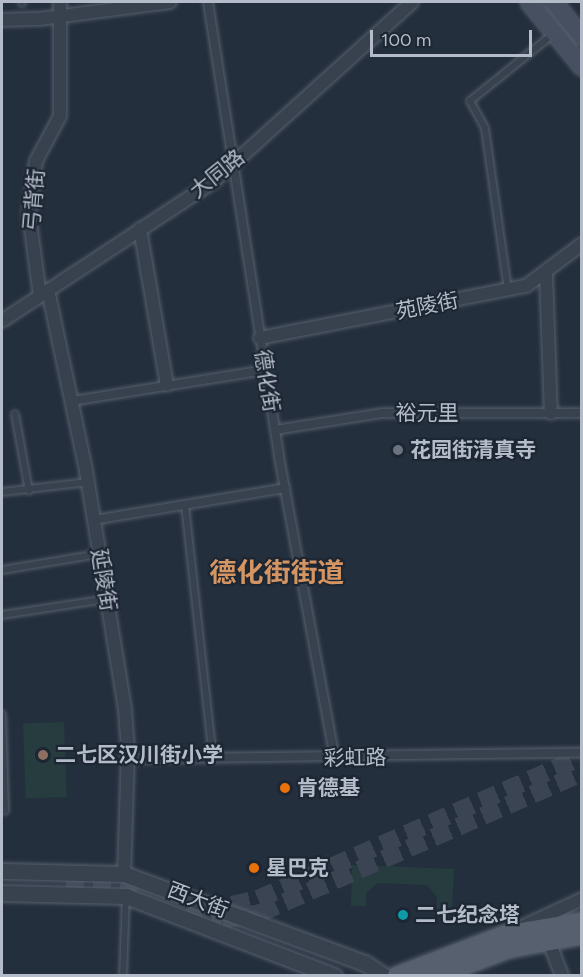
<!DOCTYPE html>
<html>
<head>
<meta charset="utf-8">
<style>
  body { margin:0 }
  #map { position:relative; width:583px; height:977px; overflow:hidden; background:#242f3e; font-family:Figtree,"Noto Sans SC",sans-serif }
  div>[style] { position:absolute }
  .green>* { inset:0; background:#263c3f; transform-origin:0 0 }
  .primary-tunnel>* { height:18px; margin-top:-9px; transform-origin:0; background:repeating-linear-gradient(90deg,#3a4453 0 18px,transparent 0 27px) }
  .roads { filter:drop-shadow(0 0 2px #565f6c) drop-shadow(0 0 2px #565f6c) }
  .service>* { height:6px; margin:-3px; padding:0 3px; transform-origin:3px; border-radius:3px; background:#38414e }
  .pedestrian>* { height:8px; margin:-4px; padding:0 4px; transform-origin:4px; border-radius:4px; background:#38414e }
  .minor>* { height:12px; margin:-6px; padding:0 6px; transform-origin:6px; border-radius:6px; background:#38414e }
  .tertiary>* { height:15px; margin:-7.5px; padding:0 7.5px; transform-origin:7.5px; border-radius:7.5px; background:#38414e }
  .secondary>* { height:16px; margin:-8px; padding:0 8px; transform-origin:8px; border-radius:8px; background:#465061 }
  .primary>* { height:18px; margin:-9px; padding:0 9px; transform-origin:9px; border-radius:9px; background:#56606e }
  .dots>* { width:16px; height:16px; translate:-50% -50%; box-sizing:border-box; border:3px solid #1d2633; border-radius:50% }
  span { translate:-50% -50%; white-space:nowrap; text-align:center; line-height:1.15; -webkit-text-stroke:4.5px #1d2633; paint-order:stroke }
  .street-label { font-size:21px; color:#b4bcc9 }
  .poi-label { font-size:21px; color:#b4bcc9; font-weight:700 }
  .left { translate:0 -50%; text-align:left }
  .district-label { font-size:27px; color:#d59563; font-weight:700 }
  .frame { position:absolute; inset:0; border:3px solid #b4bcc9; pointer-events:none }
  .scale { position:absolute; left:370px; top:30px; width:162px; height:27px; box-sizing:border-box; border:3px solid #b4bcc9; border-top:0; padding-left:8px; font-size:18px; line-height:21px; white-space:nowrap; color:#b4bcc9; -webkit-text-stroke:4px #1d2633; paint-order:stroke }
</style>
</head>
<body>
<div id="map">
  <div class="green">
    <div style="left:64px;top:722px;width:75px;height:41px;rotate:88deg"></div>
    <div style="clip-path:polygon(352px 865px,454px 869px,452px 909px,437px 909px,437px 897px,427px 885px,378px 883px,366px 893px,366px 906px,351px 906px)"></div>
  </div>
  <div class="primary-tunnel">
    <div style="left:66px;top:888px;width:53px;rotate:1.1deg"></div>
    <div style="left:119px;top:889px;width:19px;rotate:18deg"></div>
    <div style="left:206px;top:905px;width:26px"></div>
    <div style="left:232px;top:905px;width:27px;rotate:-13deg"></div>
    <div style="left:258px;top:899px;width:354px;rotate:-23.7deg"></div>
    <div style="left:185px;top:914px;width:37px;rotate:9deg"></div>
    <div style="left:222px;top:920px;width:39px;rotate:-10deg"></div>
    <div style="left:260px;top:913px;width:351px;rotate:-23.5deg"></div>
  </div>
  <div class="roads">
    <div class="service">
      <div style="left:22px;top:2px;width:1px;rotate:90deg"></div>
      <div style="left:508px;top:290px;width:164px;rotate:-98.1deg"></div>
      <div style="left:485px;top:128px;width:31px;rotate:-119deg"></div>
      <div style="left:470px;top:101px;width:107px;rotate:-38.9deg"></div>
      <div style="left:15px;top:414px;width:78px;rotate:79.7deg"></div>
      <div style="left:2px;top:492px;width:87px;rotate:-6.6deg"></div>
      <div style="left:185px;top:505px;width:256px;rotate:83.7deg"></div>
      <div style="left:2px;top:570px;width:98px;rotate:-9.4deg"></div>
      <div style="left:2px;top:615px;width:105px;rotate:-8.7deg"></div>
      <div style="left:2px;top:714px;width:97px;rotate:88.2deg"></div>
      <div style="left:123px;top:976px;width:80px;rotate:-87.9deg"></div>
    </div>
    <div class="pedestrian">
      <div style="left:208px;top:2px;width:461px;rotate:81.1deg"></div>
      <div style="left:279px;top:457px;width:307px;rotate:79.5deg"></div>
      <div style="left:72px;top:401px;width:195px;rotate:-9.1deg"></div>
      <div style="left:275px;top:430px;width:108px;rotate:-9deg"></div>
      <div style="left:382px;top:413px;width:200px"></div>
      <div style="left:94px;top:520px;width:194px;rotate:-9.5deg"></div>
      <div style="left:128px;top:759px;width:454px;rotate:-0.8deg"></div>
    </div>
    <div class="minor">
      <div style="left:2px;top:20px;width:37px;rotate:-2deg"></div>
      <div style="left:39px;top:19px;width:132px;rotate:-7.4deg"></div>
      <div style="left:140px;top:229px;width:158px;rotate:80.2deg"></div>
      <div style="left:546px;top:273px;width:140px;rotate:88deg"></div>
      <div style="left:48px;top:290px;width:185px;rotate:78.1deg"></div>
      <div style="left:86px;top:471px;width:242px;rotate:80.7deg"></div>
      <div style="left:125px;top:710px;width:40px;rotate:85.7deg"></div>
      <div style="left:128px;top:750px;width:124px;rotate:91.8deg"></div>
      <div style="left:40px;top:296px;width:83px;rotate:-97.6deg"></div>
      <div style="left:29px;top:214px;width:53px;rotate:-82.5deg"></div>
      <div style="left:36px;top:161px;width:51px;rotate:-61.9deg"></div>
      <div style="left:60px;top:116px;width:114px;rotate:-90deg"></div>
      <div style="left:2px;top:321px;width:254px;rotate:-33.4deg"></div>
      <div style="left:214px;top:181px;width:267px;rotate:-42.1deg"></div>
      <div style="left:260px;top:338px;width:271px;rotate:-11.1deg"></div>
      <div style="left:526px;top:286px;width:70px;rotate:-36.9deg"></div>
      <div style="left:522px;top:927px;width:66px;rotate:-25deg"></div>
      <div style="left:548px;top:939px;width:40px;rotate:69deg"></div>
    </div>
    <div class="tertiary">
      <div style="left:2px;top:871px;width:122px;rotate:1.4deg"></div>
      <div style="left:124px;top:874px;width:257px;rotate:20.3deg"></div>
      <div style="left:365px;top:963px;width:23px;rotate:34deg"></div>
      <div style="left:2px;top:893px;width:124px;rotate:1.4deg"></div>
      <div style="left:126px;top:896px;width:223px;rotate:21deg"></div>
    </div>
    <div class="secondary">
      <div style="left:529px;top:2px;width:84px;rotate:50.8deg"></div>
      <div style="left:554px;top:2px;width:45px;rotate:51.3deg"></div>
    </div>
    <div class="primary">
      <div style="left:397px;top:976px;width:115px;rotate:-21deg"></div>
      <div style="left:504px;top:935px;width:79px;rotate:-9.5deg"></div>
      <div style="left:437px;top:976px;width:76px;rotate:-20.8deg"></div>
      <div style="left:508px;top:949px;width:75px;rotate:-10.7deg"></div>
    </div>
  </div>
  <div class="dots">
    <div style="left:398px;top:450px;background:#6b7280"></div>
    <div style="left:43px;top:755px;background:#8d6e63"></div>
    <div style="left:285px;top:788px;background:#e8710a"></div>
    <div style="left:254px;top:868px;background:#e8710a"></div>
    <div style="left:403px;top:915px;background:#0f9aa8"></div>
  </div>
  <div class="street-label">
    <span style="left:217px;top:174px;rotate:-39deg">大同路</span>
    <span style="left:34px;top:200px;rotate:-85deg">弓背街</span>
    <span style="left:427px;top:306px;rotate:-11deg">苑陵街</span>
    <span style="left:267px;top:381px;rotate:81deg">德化街</span>
    <span style="left:427px;top:413px">裕元里</span>
    <span style="left:104px;top:580px;rotate:81deg">延陵街</span>
    <span style="left:355px;top:758px;rotate:-1deg">彩虹路</span>
    <span style="left:198px;top:900px;rotate:21deg">西大街</span>
  </div>
  <div class="poi-label">
    <span class="left" style="left:410px;top:450px">花园街清真寺</span>
    <span class="left" style="left:55px;top:755px">二七区汉川街小学</span>
    <span class="left" style="left:297px;top:788px">肯德基</span>
    <span class="left" style="left:266px;top:868px">星巴克</span>
    <span class="left" style="left:415px;top:915px">二七纪念塔</span>
  </div>
  <div class="district-label">
    <span style="left:277px;top:573px">德化街街道</span>
  </div>
  <div class="frame"></div>
  <div class="scale">100 m</div>
</div>
</body>
</html>
